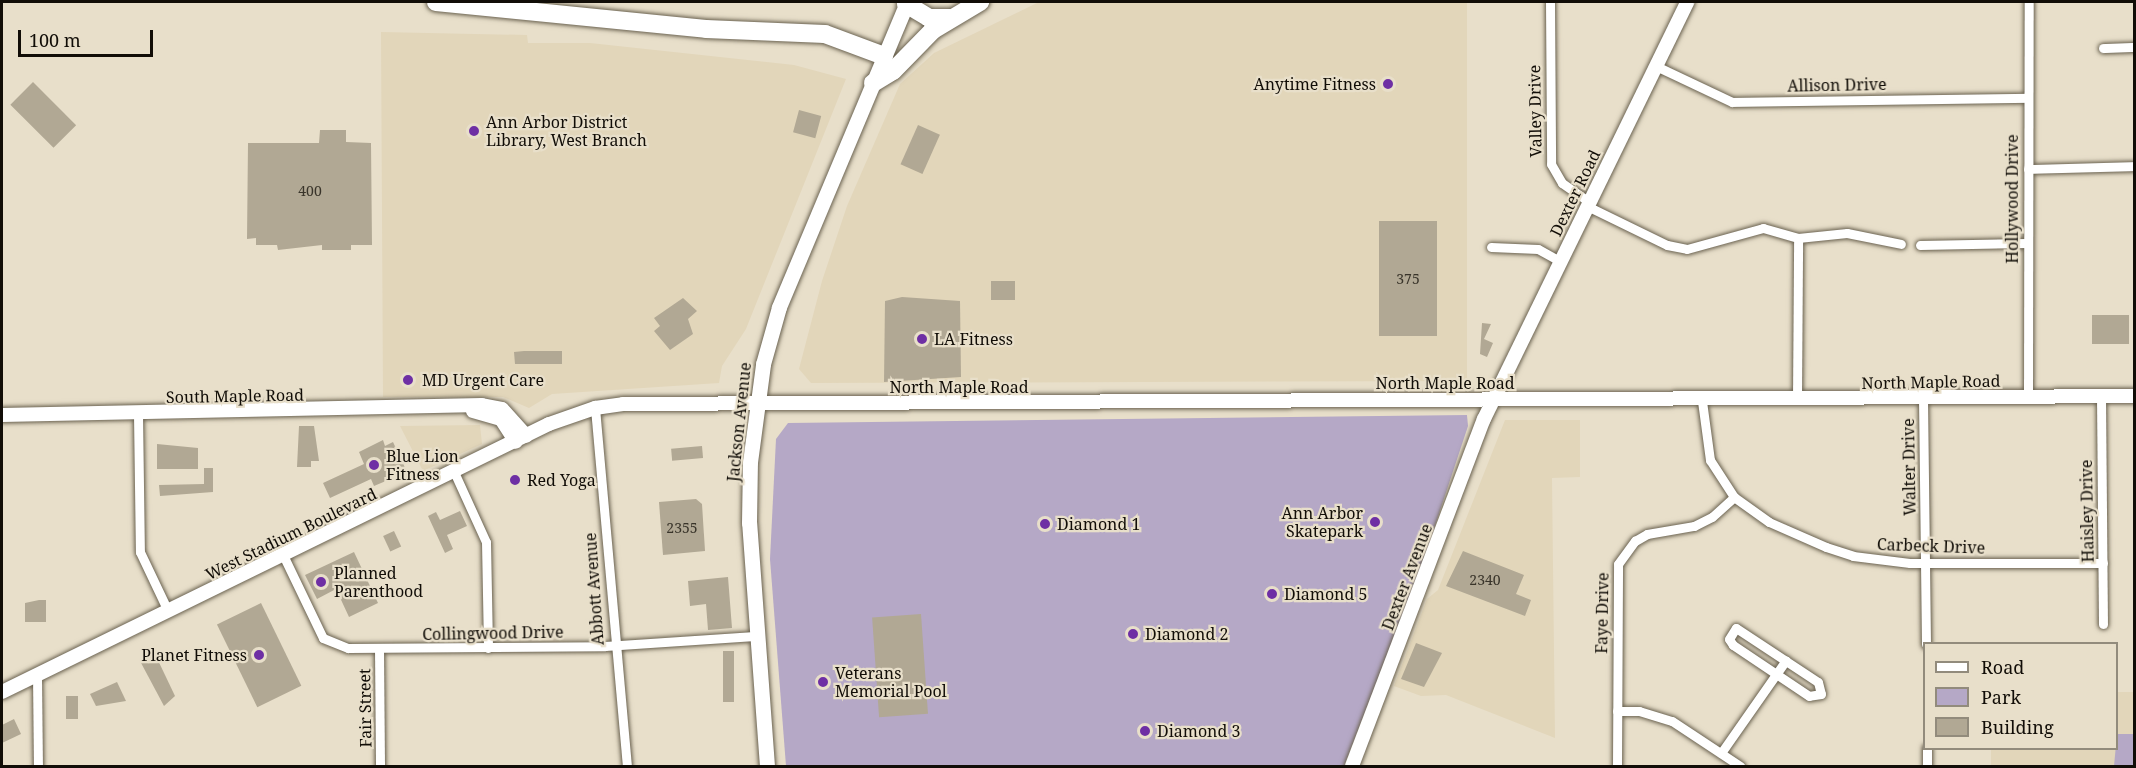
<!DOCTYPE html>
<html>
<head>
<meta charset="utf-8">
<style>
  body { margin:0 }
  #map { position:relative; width:2136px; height:768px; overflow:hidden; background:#e8dfca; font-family:"Noto Serif",serif }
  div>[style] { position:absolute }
  .built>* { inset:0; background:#e2d6ba }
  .green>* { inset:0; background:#b5a8c6 }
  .building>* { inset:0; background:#b1a894; transform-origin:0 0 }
  .roads { filter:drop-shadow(0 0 2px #6a6250) drop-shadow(0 0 2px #6a6250) }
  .street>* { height:9px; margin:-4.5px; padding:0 4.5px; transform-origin:4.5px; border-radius:4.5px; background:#fff }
  .secondary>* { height:14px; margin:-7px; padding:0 7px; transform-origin:7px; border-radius:7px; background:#fff }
  .primary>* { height:15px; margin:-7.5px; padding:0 7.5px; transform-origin:7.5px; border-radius:7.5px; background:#fff }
  .highway>* { height:18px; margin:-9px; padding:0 9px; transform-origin:9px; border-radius:9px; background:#fff }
  .dots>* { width:16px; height:16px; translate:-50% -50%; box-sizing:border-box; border:3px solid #e8dfca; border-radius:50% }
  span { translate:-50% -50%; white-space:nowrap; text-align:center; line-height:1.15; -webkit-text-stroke:4.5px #e8dfca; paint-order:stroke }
  .number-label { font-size:14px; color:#39342a }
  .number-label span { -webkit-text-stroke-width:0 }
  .poi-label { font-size:16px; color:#110d07 }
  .right { translate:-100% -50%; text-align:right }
  .left { translate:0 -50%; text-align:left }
  .street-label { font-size:16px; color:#110d07 }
  .frame { position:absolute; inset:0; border:3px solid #110d07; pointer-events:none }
  .legend { position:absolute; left:1923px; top:642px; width:195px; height:108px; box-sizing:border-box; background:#e8dfca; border:2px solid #928b7c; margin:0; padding:8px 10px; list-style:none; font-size:18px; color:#110d07 }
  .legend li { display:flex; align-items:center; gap:12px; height:30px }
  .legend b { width:30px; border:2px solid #928b7c }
  .scale { position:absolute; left:18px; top:30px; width:135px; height:27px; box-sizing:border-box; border:3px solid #110d07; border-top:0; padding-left:8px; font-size:18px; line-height:21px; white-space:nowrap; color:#110d07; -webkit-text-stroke:4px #e8dfca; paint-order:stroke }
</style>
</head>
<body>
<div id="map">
  <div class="built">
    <div style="clip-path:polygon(1039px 2px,1467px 2px,1467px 381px,811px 383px,799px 369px,822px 281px,847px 206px,900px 84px,934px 53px)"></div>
    <div style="clip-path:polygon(381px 32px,527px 35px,528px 43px,590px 43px,794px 65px,846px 79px,746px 329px,722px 366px,719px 383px,552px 394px,529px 408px,503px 397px,383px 397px)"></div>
    <div style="clip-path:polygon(1505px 420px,1580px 420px,1580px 477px,1552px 478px,1555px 738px,1446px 695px,1421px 696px,1394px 686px,1427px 599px,1438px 590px)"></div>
    <div style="clip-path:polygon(480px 425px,482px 444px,423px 471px,400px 426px)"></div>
    <div style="clip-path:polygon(2117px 692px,2134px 692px,2134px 766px,1991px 766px,1991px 749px,2116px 748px)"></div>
  </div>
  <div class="green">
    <div style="clip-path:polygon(1467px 415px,1468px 426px,1421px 568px,1344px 766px,786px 766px,770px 559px,776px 439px,788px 423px)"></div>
    <div style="clip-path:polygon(2117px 734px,2134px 734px,2134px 766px,2114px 766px)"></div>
  </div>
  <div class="building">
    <div style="left:33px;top:82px;width:61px;height:32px;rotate:45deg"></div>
    <div style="left:799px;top:110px;width:23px;height:23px;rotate:15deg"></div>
    <div style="left:918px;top:125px;width:24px;height:43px;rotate:24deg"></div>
    <div style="clip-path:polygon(320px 130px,346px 130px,346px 142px,371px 143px,372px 245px,351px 245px,351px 250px,322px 250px,322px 245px,278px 250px,277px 245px,256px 245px,256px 238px,247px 239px,248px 143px,319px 143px)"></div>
    <div style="left:1379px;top:221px;width:58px;height:115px"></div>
    <div style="left:991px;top:281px;width:24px;height:19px"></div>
    <div style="clip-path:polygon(902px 297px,960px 301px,961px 377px,884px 382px,885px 301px)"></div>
    <div style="clip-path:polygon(683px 298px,697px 311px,688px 319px,693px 334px,670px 350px,654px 331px,660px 326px,654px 318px)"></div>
    <div style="left:2092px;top:315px;width:37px;height:29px"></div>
    <div style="clip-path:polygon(1482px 323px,1491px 324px,1484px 339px,1493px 343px,1487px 357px,1480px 354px)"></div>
    <div style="clip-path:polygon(524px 351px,562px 351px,562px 364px,515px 364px,514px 352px)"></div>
    <div style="clip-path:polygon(299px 426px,314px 426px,319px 461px,311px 461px,311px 467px,297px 467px)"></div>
    <div style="clip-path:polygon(383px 440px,385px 446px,393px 442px,407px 472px,374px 486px,371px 479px,330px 498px,323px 483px,364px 464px,359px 452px)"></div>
    <div style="clip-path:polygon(157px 444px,198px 448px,198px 469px,157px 469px)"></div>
    <div style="left:702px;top:446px;width:12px;height:31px;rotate:85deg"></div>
    <div style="clip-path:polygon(204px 468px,213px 468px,213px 492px,160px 496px,159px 485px,204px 484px)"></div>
    <div style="clip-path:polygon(696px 499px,702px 504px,705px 551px,663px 555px,659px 502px)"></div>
    <div style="clip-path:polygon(460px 511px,467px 526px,447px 535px,453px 549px,445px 553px,428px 516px,436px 512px,440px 520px)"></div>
    <div style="left:394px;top:531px;width:17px;height:12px;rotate:65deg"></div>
    <div style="clip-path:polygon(1463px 551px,1524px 575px,1516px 594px,1531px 600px,1525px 616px,1446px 586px)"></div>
    <div style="clip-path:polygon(354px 552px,378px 603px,349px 617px,336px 589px,317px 599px,305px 575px)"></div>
    <div style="clip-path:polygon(728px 577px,732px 628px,708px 630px,706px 604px,690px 606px,688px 581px)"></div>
    <div style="clip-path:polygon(39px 600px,46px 600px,46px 622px,25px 622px,25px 603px)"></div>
    <div style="left:261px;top:603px;width:92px;height:49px;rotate:64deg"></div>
    <div style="left:921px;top:614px;width:100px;height:49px;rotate:86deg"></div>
    <div style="clip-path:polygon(1416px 643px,1442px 653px,1424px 687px,1401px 679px)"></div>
    <div style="left:723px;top:651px;width:11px;height:51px"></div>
    <div style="clip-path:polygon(155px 654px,175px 696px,164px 706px,140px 661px)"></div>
    <div style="clip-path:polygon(117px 682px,126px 701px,96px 706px,90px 694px)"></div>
    <div style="left:78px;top:696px;width:23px;height:12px;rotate:90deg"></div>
    <div style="clip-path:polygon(14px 719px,21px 734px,2px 743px,2px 725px)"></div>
  </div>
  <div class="roads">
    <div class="street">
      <div style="left:1550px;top:2px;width:162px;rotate:89.6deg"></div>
      <div style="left:1551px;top:164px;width:22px;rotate:60deg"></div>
      <div style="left:1562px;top:183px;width:33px;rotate:35deg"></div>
      <div style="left:2103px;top:48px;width:31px;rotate:-2deg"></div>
      <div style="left:1656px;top:66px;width:84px;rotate:25.3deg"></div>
      <div style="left:1732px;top:102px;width:295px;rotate:-0.8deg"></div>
      <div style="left:2028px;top:169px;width:106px;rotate:-1.6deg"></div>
      <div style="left:1587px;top:206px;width:89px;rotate:26deg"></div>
      <div style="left:1667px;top:245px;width:20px;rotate:11deg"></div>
      <div style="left:1687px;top:249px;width:79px;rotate:-15.4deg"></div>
      <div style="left:1763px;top:228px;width:36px;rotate:16deg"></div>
      <div style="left:1798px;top:238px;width:49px;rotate:-5.8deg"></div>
      <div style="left:1847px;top:233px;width:55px;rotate:11.5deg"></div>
      <div style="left:1920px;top:245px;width:107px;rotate:-1.1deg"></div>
      <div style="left:1491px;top:247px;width:47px;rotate:2.4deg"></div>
      <div style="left:1538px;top:249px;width:25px;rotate:29deg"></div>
      <div style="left:2101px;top:396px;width:228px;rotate:89.5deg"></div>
      <div style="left:2028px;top:397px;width:395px;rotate:-89.9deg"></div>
      <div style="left:1923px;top:398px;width:246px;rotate:89.3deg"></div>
      <div style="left:1797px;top:400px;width:162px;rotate:-89.6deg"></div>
      <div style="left:1702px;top:401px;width:60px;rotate:82.3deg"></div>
      <div style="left:1710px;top:460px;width:44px;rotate:57deg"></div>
      <div style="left:1734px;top:497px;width:43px;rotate:35.5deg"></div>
      <div style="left:1769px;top:522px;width:62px;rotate:23.7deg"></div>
      <div style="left:1826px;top:547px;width:28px;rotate:18deg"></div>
      <div style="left:1853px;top:556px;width:57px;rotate:7deg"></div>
      <div style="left:1910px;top:563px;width:193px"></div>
      <div style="left:595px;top:408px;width:359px;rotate:84.9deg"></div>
      <div style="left:138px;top:414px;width:138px;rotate:89.2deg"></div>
      <div style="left:140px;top:552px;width:65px;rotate:64.6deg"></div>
      <div style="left:455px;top:474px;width:75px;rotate:65.5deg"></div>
      <div style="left:486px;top:542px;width:106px;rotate:88.9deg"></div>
      <div style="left:284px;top:557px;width:90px;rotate:64.3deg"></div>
      <div style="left:323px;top:638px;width:27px;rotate:22deg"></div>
      <div style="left:348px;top:648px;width:257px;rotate:-0.4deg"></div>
      <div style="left:605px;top:646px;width:150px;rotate:-3.8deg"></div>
      <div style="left:1736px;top:628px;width:98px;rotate:33.4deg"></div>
      <div style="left:1818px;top:682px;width:12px;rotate:76deg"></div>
      <div style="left:1821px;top:694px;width:12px;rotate:171deg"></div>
      <div style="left:1809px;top:696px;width:92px;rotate:-146.1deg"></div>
      <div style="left:1733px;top:645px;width:7px;rotate:-124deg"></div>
      <div style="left:1729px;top:639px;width:13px;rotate:-58deg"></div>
      <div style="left:379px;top:649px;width:117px;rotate:89.5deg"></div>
      <div style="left:37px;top:675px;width:91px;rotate:89.4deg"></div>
      <div style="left:1617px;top:711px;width:22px"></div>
      <div style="left:1639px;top:711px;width:34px;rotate:17deg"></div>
      <div style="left:1672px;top:721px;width:82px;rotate:33.5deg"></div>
      <div style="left:1927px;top:748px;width:18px;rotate:90deg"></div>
      <div style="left:1721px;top:753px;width:113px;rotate:-55deg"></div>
      <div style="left:1617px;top:766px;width:202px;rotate:-89.7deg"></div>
      <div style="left:1618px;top:564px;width:29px;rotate:-54deg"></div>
      <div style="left:1635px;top:541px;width:14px;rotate:-30deg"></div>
      <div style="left:1647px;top:534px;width:48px;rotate:-9.7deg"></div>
      <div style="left:1694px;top:526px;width:20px;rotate:-27deg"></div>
      <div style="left:1712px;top:517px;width:30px;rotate:-42deg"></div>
    </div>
    <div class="secondary">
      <div style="left:473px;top:411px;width:29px;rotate:16deg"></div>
      <div style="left:501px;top:419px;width:27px;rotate:57deg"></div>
      <div style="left:2px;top:415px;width:480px;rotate:-1.2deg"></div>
      <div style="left:482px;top:405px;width:20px;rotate:11deg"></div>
      <div style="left:502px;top:409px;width:36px;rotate:48deg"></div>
      <div style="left:2px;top:692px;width:609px;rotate:-26.1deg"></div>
      <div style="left:549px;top:424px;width:49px;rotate:-19.2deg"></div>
      <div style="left:595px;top:408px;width:28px;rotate:-8deg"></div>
      <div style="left:623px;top:404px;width:1511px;rotate:-0.3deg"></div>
      <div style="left:1352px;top:766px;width:371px;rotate:-69.2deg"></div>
      <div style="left:1484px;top:419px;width:464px;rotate:-64deg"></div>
    </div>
    <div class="primary">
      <div style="left:767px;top:766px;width:244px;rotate:-94.2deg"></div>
      <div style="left:749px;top:523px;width:61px;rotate:-89.1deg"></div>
      <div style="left:750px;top:462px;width:99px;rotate:-82.4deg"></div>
      <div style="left:763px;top:364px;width:59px;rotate:-74.3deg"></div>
      <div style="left:779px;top:307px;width:331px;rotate:-67.2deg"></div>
    </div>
    <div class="highway">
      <div style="left:436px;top:2px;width:271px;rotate:5.7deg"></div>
      <div style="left:706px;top:29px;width:119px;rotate:2.4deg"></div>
      <div style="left:825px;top:34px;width:63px;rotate:20.4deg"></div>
      <div style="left:906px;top:4px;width:27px;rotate:31deg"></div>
      <div style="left:929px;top:18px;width:21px"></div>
      <div style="left:873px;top:83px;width:23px;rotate:-31deg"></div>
      <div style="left:893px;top:71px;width:57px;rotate:-45.7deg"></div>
      <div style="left:933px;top:30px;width:55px;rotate:-30.8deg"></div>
    </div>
  </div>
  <div class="dots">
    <div style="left:1388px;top:84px;background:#6e2fa4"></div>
    <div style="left:474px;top:131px;background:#6e2fa4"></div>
    <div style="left:922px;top:339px;background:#6e2fa4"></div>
    <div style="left:408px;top:380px;background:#6e2fa4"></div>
    <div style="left:374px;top:465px;background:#6e2fa4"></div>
    <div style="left:515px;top:480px;background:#6e2fa4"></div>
    <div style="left:1375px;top:522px;background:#6e2fa4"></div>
    <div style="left:1045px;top:524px;background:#6e2fa4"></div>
    <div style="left:321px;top:582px;background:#6e2fa4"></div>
    <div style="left:1272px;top:594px;background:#6e2fa4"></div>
    <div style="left:1133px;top:634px;background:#6e2fa4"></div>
    <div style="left:259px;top:655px;background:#6e2fa4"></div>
    <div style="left:823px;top:682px;background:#6e2fa4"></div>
    <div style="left:1145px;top:731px;background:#6e2fa4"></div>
  </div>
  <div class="number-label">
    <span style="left:310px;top:191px">400</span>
    <span style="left:1408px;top:279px">375</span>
    <span style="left:682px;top:528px">2355</span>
    <span style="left:1485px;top:580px">2340</span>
  </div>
  <div class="poi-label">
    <span class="right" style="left:1376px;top:84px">Anytime Fitness</span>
    <span class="left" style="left:486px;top:131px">Ann Arbor District<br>Library, West Branch</span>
    <span class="left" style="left:934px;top:339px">LA Fitness</span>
    <span class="left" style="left:422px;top:380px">MD Urgent Care</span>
    <span class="left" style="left:386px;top:465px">Blue Lion<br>Fitness</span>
    <span class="left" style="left:527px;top:480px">Red Yoga</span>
    <span class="right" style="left:1363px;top:522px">Ann Arbor<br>Skatepark</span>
    <span class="left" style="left:1057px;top:524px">Diamond 1</span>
    <span class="left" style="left:334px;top:582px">Planned<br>Parenthood</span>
    <span class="left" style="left:1284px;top:594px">Diamond 5</span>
    <span class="left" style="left:1145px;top:634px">Diamond 2</span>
    <span class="right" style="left:247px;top:655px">Planet Fitness</span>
    <span class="left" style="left:835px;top:682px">Veterans<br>Memorial Pool</span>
    <span class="left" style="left:1157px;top:731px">Diamond 3</span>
  </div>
  <div class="street-label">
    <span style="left:1837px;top:85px;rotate:-1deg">Allison Drive</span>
    <span style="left:1535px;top:111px;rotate:-91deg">Valley Drive</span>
    <span style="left:1575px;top:193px;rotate:-64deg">Dexter Road</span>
    <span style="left:2012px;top:199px;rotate:-90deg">Hollywood Drive</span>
    <span style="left:1931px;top:382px;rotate:-1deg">North Maple Road</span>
    <span style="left:1445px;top:383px">North Maple Road</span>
    <span style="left:959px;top:387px">North Maple Road</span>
    <span style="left:235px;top:396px;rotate:-1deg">South Maple Road</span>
    <span style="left:739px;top:422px;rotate:-84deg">Jackson Avenue</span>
    <span style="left:1909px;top:467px;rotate:-91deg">Walter Drive</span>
    <span style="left:2087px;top:511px;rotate:-91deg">Haisley Drive</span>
    <span style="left:291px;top:534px;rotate:-26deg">West Stadium Boulevard</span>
    <span style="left:1931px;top:546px;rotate:2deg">Carbeck Drive</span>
    <span style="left:1407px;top:577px;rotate:-69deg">Dexter Avenue</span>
    <span style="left:594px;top:589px;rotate:-94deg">Abbott Avenue</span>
    <span style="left:1602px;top:613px;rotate:-89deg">Faye Drive</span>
    <span style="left:493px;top:633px;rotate:-1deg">Collingwood Drive</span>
    <span style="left:365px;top:708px;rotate:-91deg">Fair Street</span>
  </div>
  <div class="frame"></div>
  <ul class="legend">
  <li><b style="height:8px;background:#fff"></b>Road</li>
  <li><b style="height:16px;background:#b5a8c6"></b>Park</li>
  <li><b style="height:16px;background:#b1a894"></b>Building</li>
  </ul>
  <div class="scale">100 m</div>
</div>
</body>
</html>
